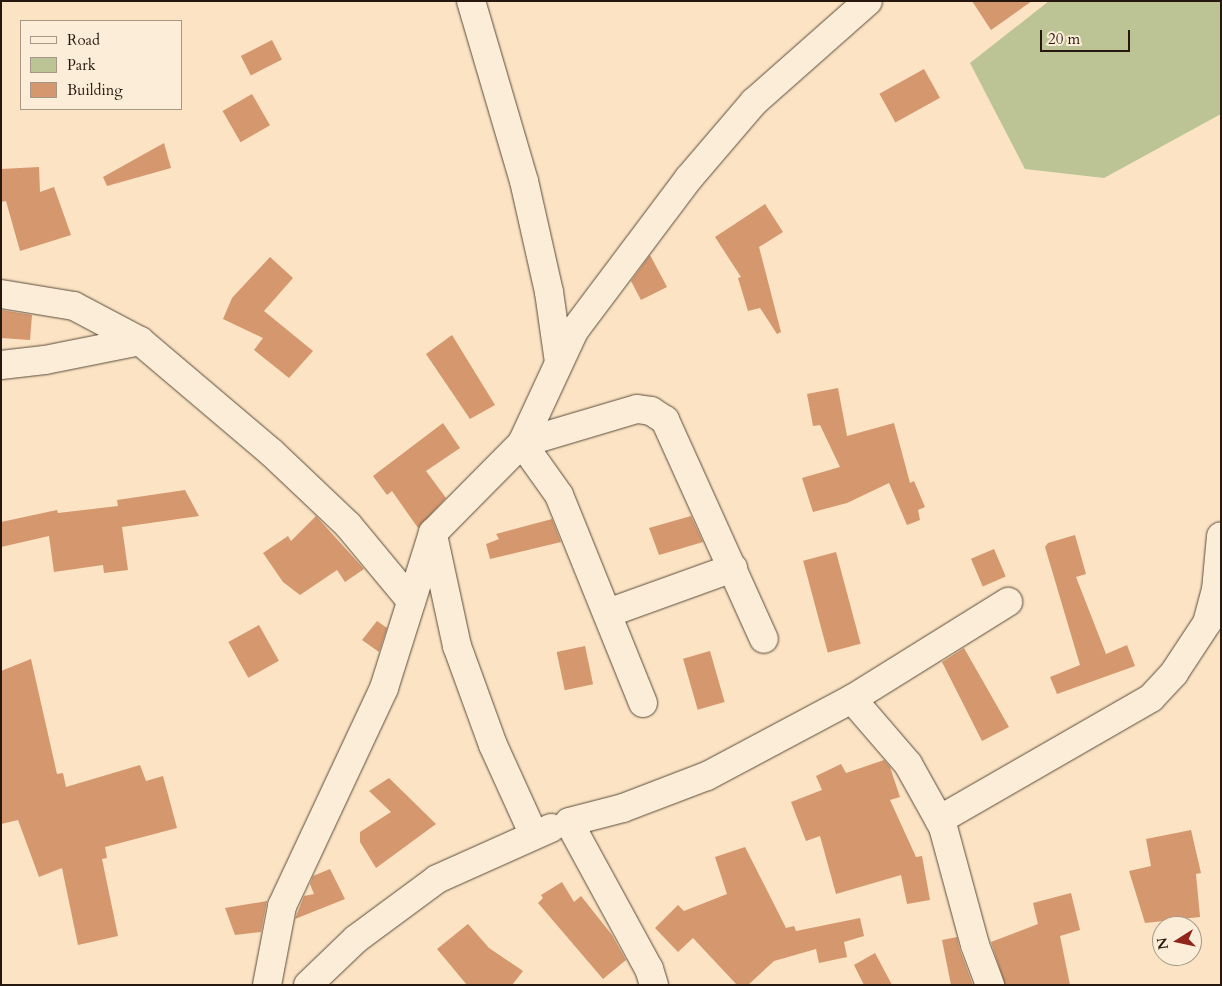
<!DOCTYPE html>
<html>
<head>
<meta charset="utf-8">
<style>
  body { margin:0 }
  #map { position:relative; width:1222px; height:986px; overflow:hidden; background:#fbe3c3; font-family:Cardo,serif }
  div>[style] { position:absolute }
  .green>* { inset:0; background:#bcc495 }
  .building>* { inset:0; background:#d4976e; transform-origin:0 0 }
  .roads { filter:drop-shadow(0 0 1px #5b4b3b) drop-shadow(0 0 1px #5b4b3b) }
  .minor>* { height:28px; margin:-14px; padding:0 14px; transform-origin:14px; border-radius:14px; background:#fcedd8 }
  span { translate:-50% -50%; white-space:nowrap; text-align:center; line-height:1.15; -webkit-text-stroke:4px #fcedd8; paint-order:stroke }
  .frame { position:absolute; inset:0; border:2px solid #26180e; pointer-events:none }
  .legend { position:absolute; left:20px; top:20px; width:162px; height:90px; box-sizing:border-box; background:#fcedd8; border:1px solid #a69887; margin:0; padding:6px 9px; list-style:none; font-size:15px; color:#26180e }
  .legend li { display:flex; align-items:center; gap:10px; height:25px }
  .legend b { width:25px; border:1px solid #a69887 }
  .north { position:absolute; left:1152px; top:916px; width:50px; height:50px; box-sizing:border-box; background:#fcedd8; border:1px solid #a69887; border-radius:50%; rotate:260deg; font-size:14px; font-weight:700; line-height:20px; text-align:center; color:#26180e }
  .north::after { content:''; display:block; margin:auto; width:18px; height:22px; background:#8f2418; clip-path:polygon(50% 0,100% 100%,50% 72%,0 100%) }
  .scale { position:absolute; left:1040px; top:30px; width:90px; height:22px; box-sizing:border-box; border:2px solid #26180e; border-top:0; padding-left:6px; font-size:15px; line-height:18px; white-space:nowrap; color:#26180e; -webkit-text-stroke:4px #fcedd8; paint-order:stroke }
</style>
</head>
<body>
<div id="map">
  <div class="green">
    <div style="clip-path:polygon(1049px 1px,1221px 1px,1221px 114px,1104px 178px,1025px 169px,970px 63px)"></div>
  </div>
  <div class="building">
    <div style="clip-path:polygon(972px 1px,1032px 1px,991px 30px)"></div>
    <div style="left:272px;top:40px;width:22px;height:35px;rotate:63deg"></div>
    <div style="left:924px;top:69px;width:33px;height:51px;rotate:61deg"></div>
    <div style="left:252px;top:94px;width:36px;height:34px;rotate:60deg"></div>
    <div style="clip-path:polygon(164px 143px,171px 168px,107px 186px,103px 177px)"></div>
    <div style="clip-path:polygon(39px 167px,40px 192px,54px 187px,71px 235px,20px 251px,6px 201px,1px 202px,1px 169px)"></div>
    <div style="clip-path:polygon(765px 204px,783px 232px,759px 247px,781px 332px,777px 334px,760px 308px,748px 311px,738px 278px,741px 277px,715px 237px)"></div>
    <div style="clip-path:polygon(650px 255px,667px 287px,641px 300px,631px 281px)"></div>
    <div style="clip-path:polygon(270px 257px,293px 278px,264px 311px,313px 351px,289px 378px,254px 350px,263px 338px,223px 319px,232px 298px)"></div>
    <div style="clip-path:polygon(1px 310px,32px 315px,30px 340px,1px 338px)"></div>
    <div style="clip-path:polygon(452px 335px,495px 405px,470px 419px,426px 354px)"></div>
    <div style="clip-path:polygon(838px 388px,847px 436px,894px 423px,910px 483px,914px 481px,925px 507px,918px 510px,920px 520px,907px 525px,889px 483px,847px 503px,813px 512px,802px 478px,840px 467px,820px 425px,813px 426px,807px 394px)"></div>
    <div style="clip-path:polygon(443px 423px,460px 448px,426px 471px,446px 498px,418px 528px,392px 491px,387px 495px,373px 476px)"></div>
    <div style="clip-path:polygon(185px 490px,199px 516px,122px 527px,128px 570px,104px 573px,103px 565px,54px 572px,49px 536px,1px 547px,1px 522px,57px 510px,58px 513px,118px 506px,117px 500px)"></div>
    <div style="clip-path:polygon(316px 516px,364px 569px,345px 582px,337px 570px,300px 595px,283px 582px,263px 553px,288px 536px,291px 541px)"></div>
    <div style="clip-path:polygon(691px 516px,703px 542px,659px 555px,649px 528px)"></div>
    <div style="clip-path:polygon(552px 519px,561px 542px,490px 559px,486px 544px,499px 539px,496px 534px)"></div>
    <div style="clip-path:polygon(1075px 535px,1086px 574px,1076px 577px,1106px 654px,1127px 645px,1135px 666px,1057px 694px,1050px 677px,1080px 665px,1045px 547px,1048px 543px)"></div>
    <div style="left:994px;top:549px;width:30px;height:25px;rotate:67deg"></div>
    <div style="left:836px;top:552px;width:95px;height:34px;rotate:75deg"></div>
    <div style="clip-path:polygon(377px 621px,387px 628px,379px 652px,362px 640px)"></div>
    <div style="left:259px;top:625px;width:41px;height:35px;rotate:61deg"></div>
    <div style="left:585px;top:646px;width:39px;height:29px;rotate:78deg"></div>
    <div style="clip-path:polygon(964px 648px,1009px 727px,982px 741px,942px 662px)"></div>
    <div style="left:710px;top:651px;width:53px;height:28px;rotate:74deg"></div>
    <div style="clip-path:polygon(31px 659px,57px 774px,63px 773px,66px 787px,140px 765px,146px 781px,163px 776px,177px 828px,105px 847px,107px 858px,102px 859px,118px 936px,78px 945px,62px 868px,39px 877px,18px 820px,1px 824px,1px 671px)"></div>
    <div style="clip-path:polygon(884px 760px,890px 767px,900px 797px,890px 800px,916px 857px,922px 856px,930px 900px,907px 904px,901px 875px,836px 894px,820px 836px,806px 841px,791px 802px,822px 790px,816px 776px,841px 764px,846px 773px)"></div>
    <div style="clip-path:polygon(389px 778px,436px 824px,376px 868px,360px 842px,360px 832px,391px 812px,369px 791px)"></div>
    <div style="clip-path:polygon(1191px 830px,1201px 873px,1196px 874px,1200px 917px,1145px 923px,1129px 871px,1151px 866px,1146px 839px)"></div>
    <div style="clip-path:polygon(745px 847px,786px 928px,794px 926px,796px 931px,860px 918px,864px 936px,844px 942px,847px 957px,819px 963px,816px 949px,774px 961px,748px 985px,737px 985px,693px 938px,678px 952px,655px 928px,678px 905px,684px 911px,727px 894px,715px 857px)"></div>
    <div style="clip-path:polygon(330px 869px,345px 899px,295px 919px,304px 896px,314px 894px,310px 884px,313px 876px)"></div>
    <div style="clip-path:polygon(562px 882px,574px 902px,581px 896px,612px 935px,626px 960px,603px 979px,538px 903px,543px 898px,541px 895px)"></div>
    <div style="clip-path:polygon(1071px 893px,1080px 930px,1060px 936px,1070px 985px,1005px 985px,991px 942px,1038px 924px,1033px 903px)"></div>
    <div style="clip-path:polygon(267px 901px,261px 932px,235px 935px,225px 908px)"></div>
    <div style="clip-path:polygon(468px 924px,489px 948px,523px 971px,512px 985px,467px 985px,437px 949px)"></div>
    <div style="clip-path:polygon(957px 937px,960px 950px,973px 985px,951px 985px,942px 940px)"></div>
    <div style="clip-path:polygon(875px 953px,892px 985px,864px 985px,854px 965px)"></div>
  </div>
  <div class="roads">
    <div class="minor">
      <div style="left:471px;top:1px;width:188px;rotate:73.6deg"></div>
      <div style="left:524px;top:181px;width:114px;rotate:77.3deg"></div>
      <div style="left:549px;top:292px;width:71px;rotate:81.9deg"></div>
      <div style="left:1px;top:294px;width:74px;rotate:9.3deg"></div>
      <div style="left:74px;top:306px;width:75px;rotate:27.9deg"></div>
      <div style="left:140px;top:341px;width:172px;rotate:40.3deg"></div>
      <div style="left:271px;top:452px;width:106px;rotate:43.5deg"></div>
      <div style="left:348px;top:525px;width:99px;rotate:50.3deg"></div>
      <div style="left:1px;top:365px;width:44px;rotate:-6.5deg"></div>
      <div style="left:45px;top:360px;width:97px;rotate:-11.3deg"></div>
      <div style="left:433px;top:535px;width:114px;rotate:77.8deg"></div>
      <div style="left:457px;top:646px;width:105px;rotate:70deg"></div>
      <div style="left:493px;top:745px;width:97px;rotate:65.6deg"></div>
      <div style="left:608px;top:613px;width:133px;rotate:-19.8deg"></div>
      <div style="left:852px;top:699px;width:86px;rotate:49.3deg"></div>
      <div style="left:908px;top:764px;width:72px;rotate:60.9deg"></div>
      <div style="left:943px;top:827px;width:122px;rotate:74.8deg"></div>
      <div style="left:975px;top:945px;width:43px;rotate:69.4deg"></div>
      <div style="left:643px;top:703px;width:224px;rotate:-112deg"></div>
      <div style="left:559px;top:495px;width:64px;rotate:-125.4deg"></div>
      <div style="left:522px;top:443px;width:120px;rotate:-16.5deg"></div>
      <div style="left:637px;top:409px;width:14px;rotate:8deg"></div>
      <div style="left:651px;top:411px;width:17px;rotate:33deg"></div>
      <div style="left:665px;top:420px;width:240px;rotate:65.7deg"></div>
      <div style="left:939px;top:820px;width:245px;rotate:-29.9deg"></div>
      <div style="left:1151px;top:698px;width:34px;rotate:-47deg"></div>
      <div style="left:1174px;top:673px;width:60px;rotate:-56.6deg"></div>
      <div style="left:1207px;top:623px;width:34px;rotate:-75deg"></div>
      <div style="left:1216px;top:590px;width:54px;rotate:-84.7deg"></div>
      <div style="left:267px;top:985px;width:80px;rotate:-79.2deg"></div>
      <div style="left:282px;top:906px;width:241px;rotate:-64.9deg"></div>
      <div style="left:384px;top:688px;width:163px;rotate:-72.5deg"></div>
      <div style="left:433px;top:533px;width:127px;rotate:-45.3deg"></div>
      <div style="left:522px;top:443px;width:123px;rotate:-65.1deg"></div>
      <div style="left:574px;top:331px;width:191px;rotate:-53.1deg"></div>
      <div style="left:689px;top:178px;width:100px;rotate:-49.5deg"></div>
      <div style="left:754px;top:102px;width:152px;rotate:-41.5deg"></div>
      <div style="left:308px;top:985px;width:66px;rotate:-43.8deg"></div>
      <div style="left:356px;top:939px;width:101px;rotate:-36.5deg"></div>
      <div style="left:437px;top:879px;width:125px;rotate:-24.1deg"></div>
      <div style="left:654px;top:985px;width:17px;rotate:-107deg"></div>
      <div style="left:649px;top:969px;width:167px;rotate:-118.6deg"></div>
      <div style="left:569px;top:822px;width:56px;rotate:-14.5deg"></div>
      <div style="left:623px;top:808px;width:90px;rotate:-20.9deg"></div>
      <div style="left:707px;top:776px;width:164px;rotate:-28deg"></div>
      <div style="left:852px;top:699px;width:184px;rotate:-31.9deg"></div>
    </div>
  </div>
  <div class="frame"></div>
  <ul class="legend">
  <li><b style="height:6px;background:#fcedd8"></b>Road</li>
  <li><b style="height:14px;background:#bcc495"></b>Park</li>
  <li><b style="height:14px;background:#d4976e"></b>Building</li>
  </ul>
  <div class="north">N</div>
  <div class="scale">20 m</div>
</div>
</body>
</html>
